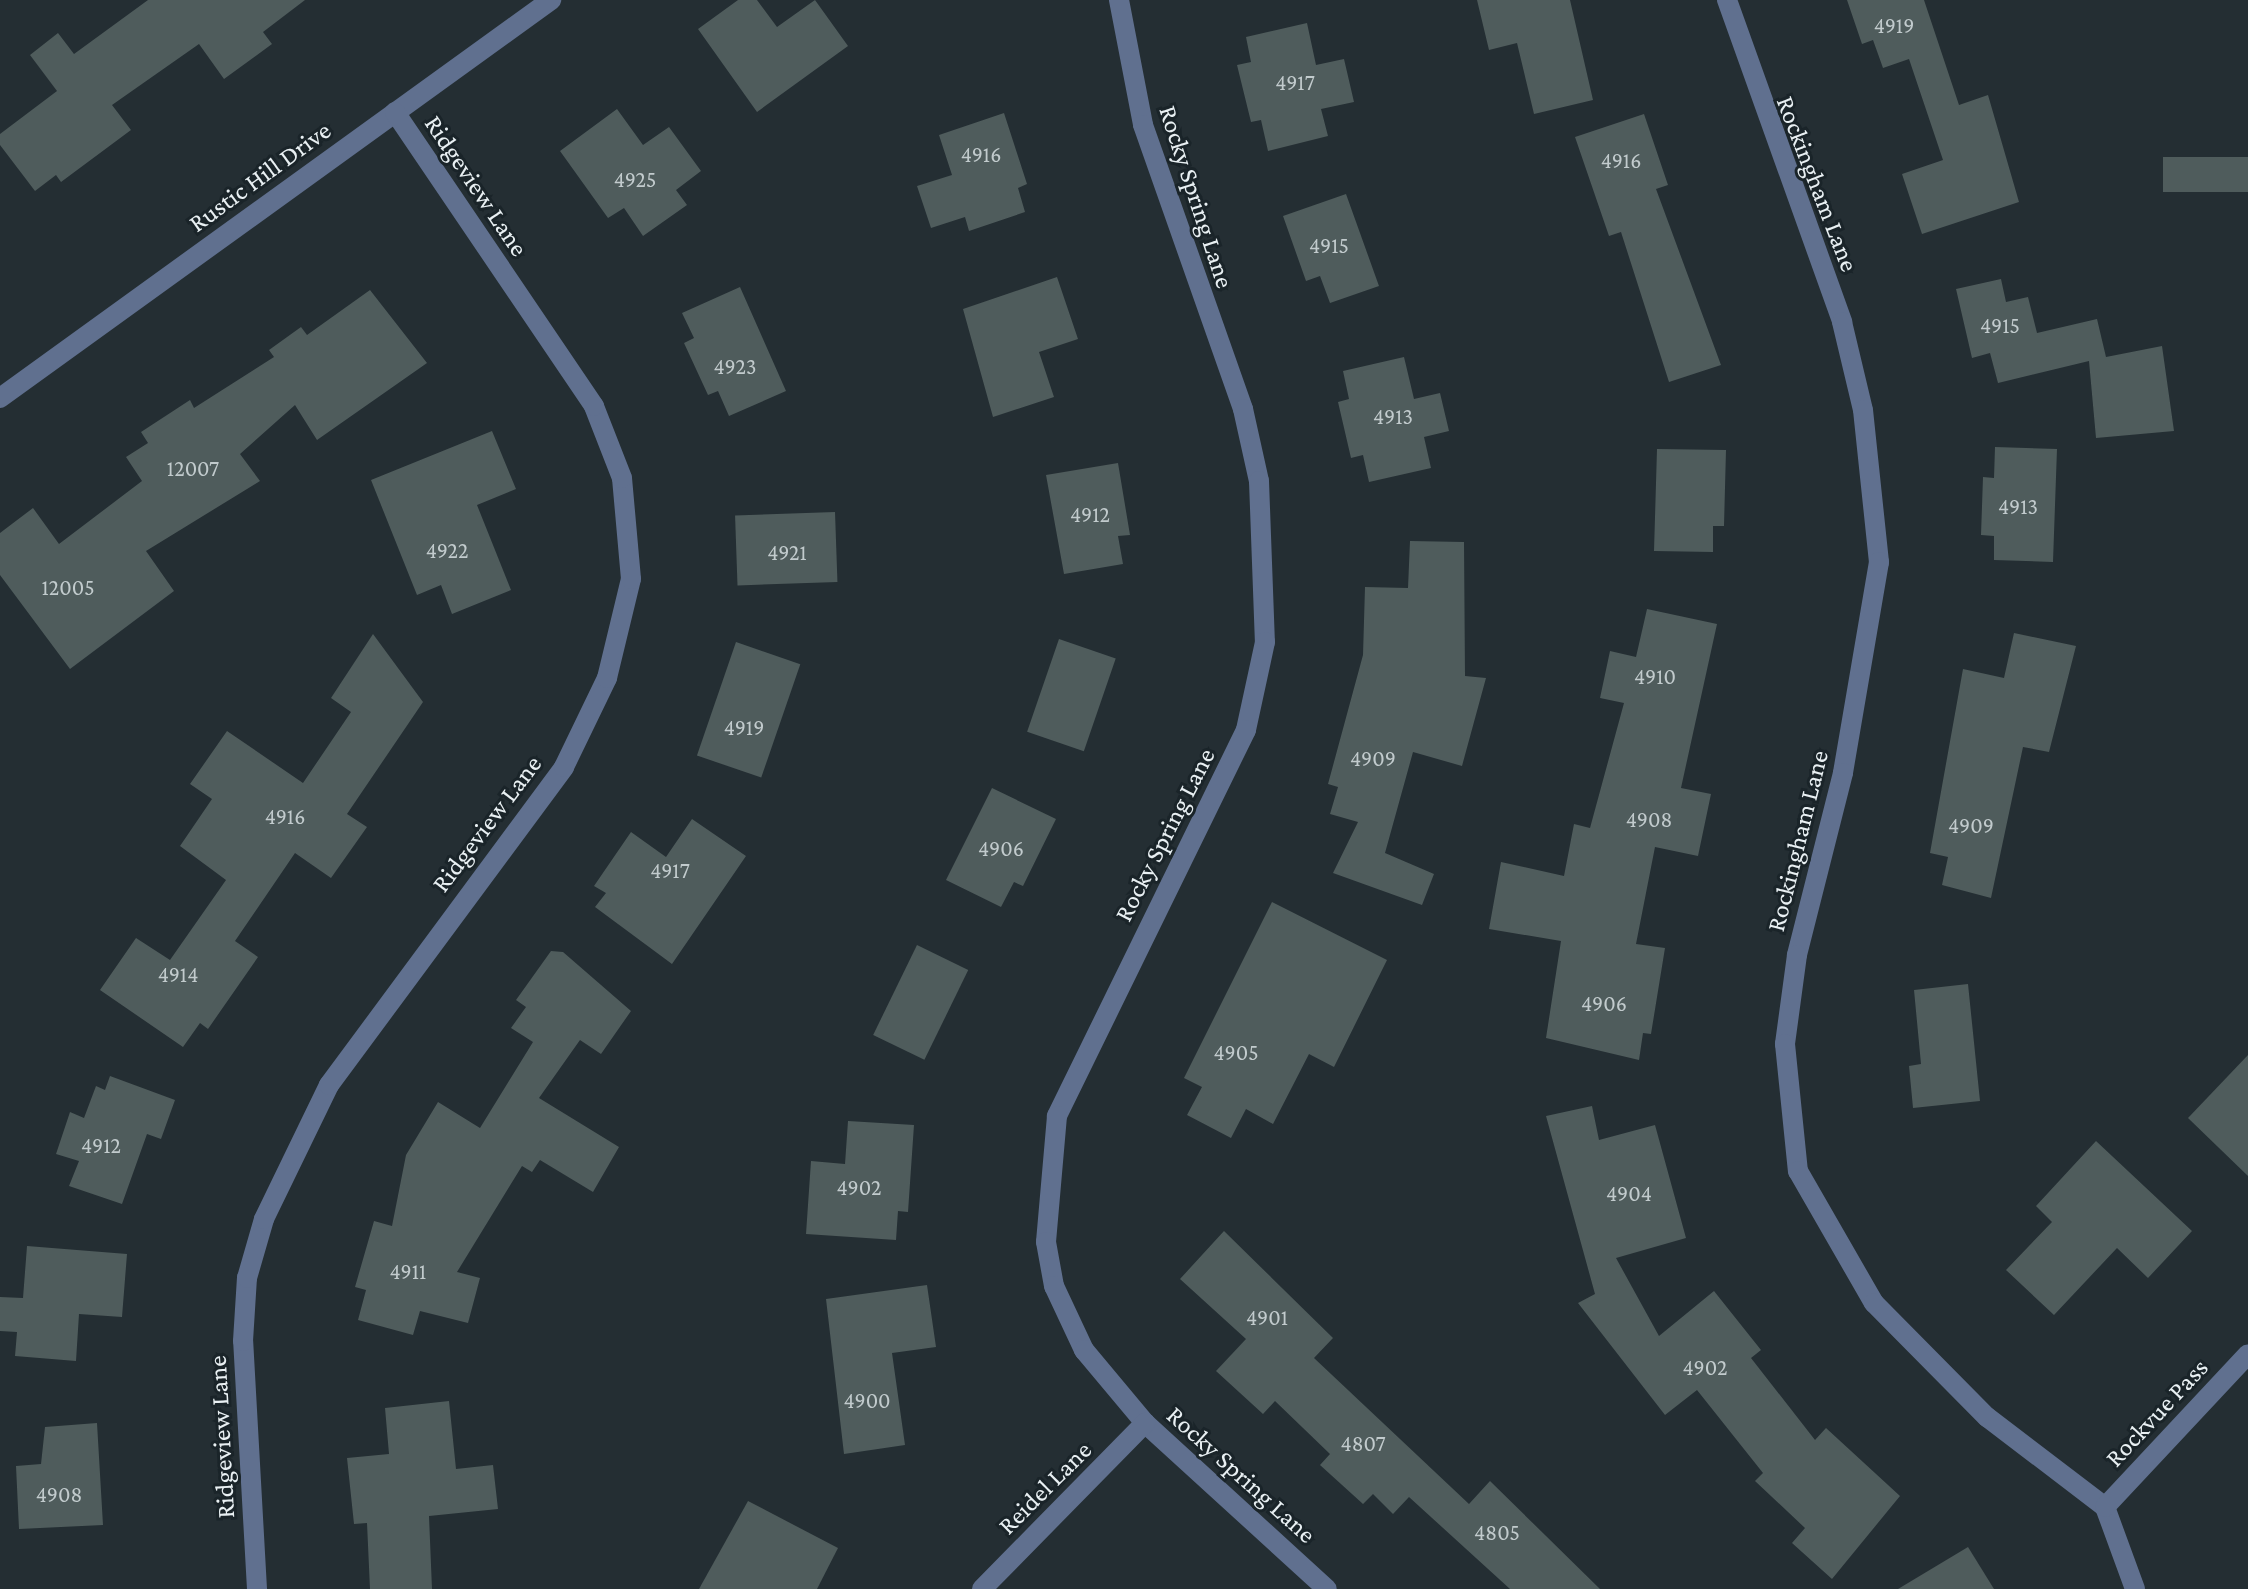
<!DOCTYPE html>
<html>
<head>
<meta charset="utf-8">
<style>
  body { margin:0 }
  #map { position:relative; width:2248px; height:1589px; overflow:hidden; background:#242e33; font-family:"Crimson Pro",serif }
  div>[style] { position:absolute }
  .building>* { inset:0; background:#4f5c5c; transform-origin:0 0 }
  .minor>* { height:20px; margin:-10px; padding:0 10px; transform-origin:10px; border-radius:10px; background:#60708f }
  span { translate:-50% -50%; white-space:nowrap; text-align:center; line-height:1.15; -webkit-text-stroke:6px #1a2429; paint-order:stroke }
  .number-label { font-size:22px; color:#c2cbcd }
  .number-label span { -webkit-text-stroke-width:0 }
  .street-label { font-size:26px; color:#e9f0f3 }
</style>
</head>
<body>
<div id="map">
  <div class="building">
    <div style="clip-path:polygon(148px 0,305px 0,263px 32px,272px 44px,224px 79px,199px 44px,112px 105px,131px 130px,61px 182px,56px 175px,35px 191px,0 145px,0 134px,57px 91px,30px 55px,58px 33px,74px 54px)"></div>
    <div style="clip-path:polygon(738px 0,757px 0,777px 27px,815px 0,848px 46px,757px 112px,698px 29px)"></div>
    <div style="clip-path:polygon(1477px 0,1570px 0,1593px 100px,1534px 114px,1517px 43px,1489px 50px)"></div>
    <div style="clip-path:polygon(1847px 0,1924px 0,1959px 105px,1988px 95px,2019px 202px,1922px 234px,1902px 174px,1943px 160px,1909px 59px,1883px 68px,1873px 40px,1862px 44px)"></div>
    <div style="clip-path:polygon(1307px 23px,1316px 65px,1344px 59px,1354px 102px,1321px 109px,1328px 136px,1268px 151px,1261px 120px,1251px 122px,1237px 65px,1251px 62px,1246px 37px)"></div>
    <div style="clip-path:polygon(617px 109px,643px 145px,669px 127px,701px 171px,676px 190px,687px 205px,643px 236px,624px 208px,608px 218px,560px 151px)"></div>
    <div style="clip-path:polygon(1004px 113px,1027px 184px,1018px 188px,1025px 212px,969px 231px,965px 217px,931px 228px,917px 186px,952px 175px,939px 135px)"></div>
    <div style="clip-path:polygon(1644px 114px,1668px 185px,1656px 189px,1721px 365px,1669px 382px,1621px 232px,1609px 236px,1575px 137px)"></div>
    <div style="left:2248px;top:157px;width:35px;height:85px;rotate:90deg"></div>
    <div style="clip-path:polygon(1346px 194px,1379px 286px,1330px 303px,1320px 276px,1306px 281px,1283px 216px)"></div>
    <div style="clip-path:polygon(1057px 277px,1078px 339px,1039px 352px,1054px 397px,993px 417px,963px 309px)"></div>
    <div style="clip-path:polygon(2001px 279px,2006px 302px,2028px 297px,2037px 333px,2097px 319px,2106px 357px,2162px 346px,2174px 431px,2096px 438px,2089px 361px,1998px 383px,1990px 353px,1972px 358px,1956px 289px)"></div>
    <div style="clip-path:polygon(740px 287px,786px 391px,729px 416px,718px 391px,708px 395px,684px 343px,694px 338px,682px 313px)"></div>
    <div style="clip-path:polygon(370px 290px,427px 363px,317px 440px,295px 405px,240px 454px,260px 481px,146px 551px,174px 591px,70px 669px,0 575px,0 533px,33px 508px,59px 544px,142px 481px,126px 457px,148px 443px,141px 432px,190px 400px,194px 408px,274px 357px,269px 350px,301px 327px,307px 335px)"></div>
    <div style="clip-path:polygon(1404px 357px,1414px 399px,1440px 393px,1449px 431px,1424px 437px,1431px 468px,1369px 482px,1363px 455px,1351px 458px,1338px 402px,1349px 399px,1343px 371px)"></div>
    <div style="clip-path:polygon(492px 431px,516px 489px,477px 505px,511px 590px,452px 614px,441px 585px,417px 595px,371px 480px)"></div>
    <div style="clip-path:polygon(1995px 447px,2057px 449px,2053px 562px,1994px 560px,1994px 536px,1981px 535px,1983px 477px,1994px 478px)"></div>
    <div style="clip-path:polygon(1657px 449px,1726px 450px,1724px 526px,1713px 526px,1713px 552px,1654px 551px)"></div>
    <div style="clip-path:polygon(1118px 463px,1130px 535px,1118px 536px,1123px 564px,1064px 574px,1046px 475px)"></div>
    <div style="left:835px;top:512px;width:70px;height:100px;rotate:88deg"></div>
    <div style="clip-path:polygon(1410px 541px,1464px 542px,1465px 676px,1486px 678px,1462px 766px,1413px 752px,1385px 853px,1434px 874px,1422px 905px,1333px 873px,1358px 822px,1330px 814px,1338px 787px,1328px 784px,1363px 655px,1365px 587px,1408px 588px)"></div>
    <div style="clip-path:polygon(1647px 609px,1717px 624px,1681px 788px,1711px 794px,1698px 856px,1655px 847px,1636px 944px,1665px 948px,1651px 1034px,1643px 1033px,1639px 1060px,1546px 1038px,1561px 941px,1489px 929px,1501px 862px,1564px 876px,1574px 824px,1590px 828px,1624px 703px,1600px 698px,1610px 651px,1636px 657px)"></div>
    <div style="clip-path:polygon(2014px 633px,2076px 646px,2049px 752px,2023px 747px,1991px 898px,1942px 885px,1948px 857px,1930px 853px,1963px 669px,2004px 678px)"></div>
    <div style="clip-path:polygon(373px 634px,423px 702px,347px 814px,367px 827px,331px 878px,295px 853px,235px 941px,258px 957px,208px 1029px,200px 1023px,183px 1047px,100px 990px,136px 938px,170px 960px,226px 880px,180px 846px,212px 799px,190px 784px,227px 731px,303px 783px,351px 712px,331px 698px)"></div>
    <div style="left:1059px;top:639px;width:60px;height:98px;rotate:19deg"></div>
    <div style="left:736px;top:642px;width:68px;height:120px;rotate:19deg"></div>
    <div style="clip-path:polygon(992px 788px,1056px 819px,1023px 886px,1014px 882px,1001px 907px,946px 880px)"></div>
    <div style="clip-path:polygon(692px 819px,746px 856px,672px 964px,595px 907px,606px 893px,594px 886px,631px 832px,666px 857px)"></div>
    <div style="clip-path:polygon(1272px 902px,1387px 960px,1334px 1067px,1309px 1054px,1273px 1124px,1246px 1109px,1231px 1138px,1187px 1115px,1202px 1087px,1184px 1078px)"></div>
    <div style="left:917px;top:945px;width:57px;height:100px;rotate:26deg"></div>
    <div style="clip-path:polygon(551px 951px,563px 952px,631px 1011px,601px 1054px,580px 1040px,539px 1098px,619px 1147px,593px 1192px,540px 1160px,532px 1172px,522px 1166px,457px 1272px,480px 1278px,468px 1323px,420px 1311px,413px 1335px,358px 1320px,366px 1290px,355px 1287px,374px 1221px,392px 1226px,406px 1155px,438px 1102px,480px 1128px,533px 1042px,511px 1028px,526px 1007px,516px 1000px)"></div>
    <div style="clip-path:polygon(1968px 984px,1980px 1101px,1913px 1108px,1909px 1066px,1921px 1064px,1914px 990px)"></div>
    <div style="clip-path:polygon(2248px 1055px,2248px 1176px,2188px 1118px)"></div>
    <div style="clip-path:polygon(110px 1076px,175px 1100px,161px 1139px,147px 1134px,122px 1204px,69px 1186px,79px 1161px,56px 1154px,70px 1112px,84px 1118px,96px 1086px,105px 1090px)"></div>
    <div style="clip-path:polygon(1592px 1106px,1599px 1140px,1655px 1125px,1686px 1238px,1616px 1258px,1659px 1336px,1714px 1291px,1761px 1350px,1751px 1358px,1815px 1440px,1826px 1428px,1900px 1496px,1832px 1579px,1792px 1543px,1805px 1528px,1755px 1481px,1763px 1473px,1697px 1390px,1665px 1415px,1578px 1303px,1595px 1294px,1546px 1116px)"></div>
    <div style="clip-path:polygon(848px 1121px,914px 1125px,908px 1212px,898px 1211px,896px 1240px,806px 1234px,811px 1161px,845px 1164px)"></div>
    <div style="clip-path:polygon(2096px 1141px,2192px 1231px,2148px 1278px,2117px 1248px,2054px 1315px,2006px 1270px,2052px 1222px,2036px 1206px)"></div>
    <div style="clip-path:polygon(1224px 1231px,1333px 1338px,1314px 1358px,1469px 1504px,1490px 1481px,1600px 1589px,1510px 1589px,1409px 1497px,1393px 1514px,1373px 1494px,1363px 1504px,1320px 1465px,1330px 1454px,1275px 1401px,1263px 1414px,1216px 1371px,1246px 1339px,1180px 1279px)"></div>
    <div style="clip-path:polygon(27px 1246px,127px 1254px,122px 1317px,79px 1314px,76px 1361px,15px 1356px,17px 1332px,0 1331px,0 1297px,23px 1298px)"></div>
    <div style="clip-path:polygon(927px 1285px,936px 1347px,892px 1353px,905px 1445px,844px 1454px,826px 1299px)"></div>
    <div style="clip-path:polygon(449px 1401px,456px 1469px,493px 1465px,498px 1509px,429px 1516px,432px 1589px,370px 1589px,367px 1523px,354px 1524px,347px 1458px,389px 1454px,385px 1408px)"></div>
    <div style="clip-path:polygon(97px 1423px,103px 1525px,19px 1529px,16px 1466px,41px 1464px,45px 1427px)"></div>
    <div style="clip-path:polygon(748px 1501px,838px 1548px,817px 1589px,699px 1589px)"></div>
    <div style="clip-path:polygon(1968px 1547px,1994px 1589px,1898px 1589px)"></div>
  </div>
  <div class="minor">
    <div style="left:1119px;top:0;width:127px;rotate:79.1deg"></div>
    <div style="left:1143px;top:125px;width:301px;rotate:70.6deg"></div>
    <div style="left:1243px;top:409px;width:74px;rotate:77.5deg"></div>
    <div style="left:1259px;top:481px;width:161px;rotate:87.9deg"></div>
    <div style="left:1265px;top:642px;width:90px;rotate:102.2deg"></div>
    <div style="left:1246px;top:730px;width:430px;rotate:116.1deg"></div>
    <div style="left:1057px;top:1116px;width:126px;rotate:95deg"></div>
    <div style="left:1046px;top:1242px;width:45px;rotate:79.7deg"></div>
    <div style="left:1054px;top:1286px;width:71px;rotate:64.9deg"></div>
    <div style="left:1084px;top:1350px;width:95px;rotate:50.1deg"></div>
    <div style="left:1145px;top:1423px;width:246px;rotate:42.4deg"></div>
    <div style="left:1727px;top:0;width:342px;rotate:70.3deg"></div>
    <div style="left:1842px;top:322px;width:90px;rotate:76.6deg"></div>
    <div style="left:1863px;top:410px;width:153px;rotate:84deg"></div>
    <div style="left:1879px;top:562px;width:214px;rotate:99.7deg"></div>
    <div style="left:1843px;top:773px;width:188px;rotate:104.2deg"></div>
    <div style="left:1797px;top:955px;width:90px;rotate:97.7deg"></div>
    <div style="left:1785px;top:1044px;width:128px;rotate:84.2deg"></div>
    <div style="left:1798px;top:1171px;width:152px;rotate:60.1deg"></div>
    <div style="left:1874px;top:1303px;width:161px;rotate:45.3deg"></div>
    <div style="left:1987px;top:1417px;width:148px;rotate:37.3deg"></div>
    <div style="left:2105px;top:1507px;width:87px;rotate:69.9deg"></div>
    <div style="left:0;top:398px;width:680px;rotate:-35.84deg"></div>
    <div style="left:2105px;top:1507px;width:209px;rotate:-46.9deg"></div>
    <div style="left:257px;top:1589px;width:248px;rotate:-93.2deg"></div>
    <div style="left:243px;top:1341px;width:63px;rotate:-86.4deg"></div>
    <div style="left:247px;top:1278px;width:61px;rotate:-73.9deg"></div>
    <div style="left:264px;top:1219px;width:149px;rotate:-64.1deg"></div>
    <div style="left:329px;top:1085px;width:395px;rotate:-53.5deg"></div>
    <div style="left:564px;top:767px;width:99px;rotate:-64.2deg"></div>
    <div style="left:607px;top:678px;width:102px;rotate:-76.4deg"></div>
    <div style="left:631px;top:579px;width:101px;rotate:-95.1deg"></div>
    <div style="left:622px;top:478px;width:77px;rotate:-111.3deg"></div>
    <div style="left:594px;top:406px;width:355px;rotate:-124.1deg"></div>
    <div style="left:982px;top:1589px;width:233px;rotate:-45.5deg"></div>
  </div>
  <div class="number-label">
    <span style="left:1894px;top:26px">4919</span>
    <span style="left:1295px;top:83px">4917</span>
    <span style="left:981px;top:155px">4916</span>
    <span style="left:1621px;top:161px">4916</span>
    <span style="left:635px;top:180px">4925</span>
    <span style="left:1329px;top:246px">4915</span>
    <span style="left:2000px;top:326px">4915</span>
    <span style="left:735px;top:367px">4923</span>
    <span style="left:1393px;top:417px">4913</span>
    <span style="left:193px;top:469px">12007</span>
    <span style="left:2018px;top:507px">4913</span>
    <span style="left:1090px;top:515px">4912</span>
    <span style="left:447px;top:551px">4922</span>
    <span style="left:787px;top:553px">4921</span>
    <span style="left:68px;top:588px">12005</span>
    <span style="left:1655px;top:677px">4910</span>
    <span style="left:744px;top:728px">4919</span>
    <span style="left:1373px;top:759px">4909</span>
    <span style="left:285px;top:817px">4916</span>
    <span style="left:1649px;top:820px">4908</span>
    <span style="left:1971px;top:826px">4909</span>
    <span style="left:1001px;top:849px">4906</span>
    <span style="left:670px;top:871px">4917</span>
    <span style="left:178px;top:975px">4914</span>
    <span style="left:1604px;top:1004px">4906</span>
    <span style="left:1236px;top:1053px">4905</span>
    <span style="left:101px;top:1146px">4912</span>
    <span style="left:859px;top:1188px">4902</span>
    <span style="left:1629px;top:1194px">4904</span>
    <span style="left:408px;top:1272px">4911</span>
    <span style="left:1267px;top:1318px">4901</span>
    <span style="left:1705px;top:1368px">4902</span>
    <span style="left:867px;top:1401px">4900</span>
    <span style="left:1363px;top:1444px">4807</span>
    <span style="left:59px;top:1495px">4908</span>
    <span style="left:1497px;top:1533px">4805</span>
  </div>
  <div class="street-label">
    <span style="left:260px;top:177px;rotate:-36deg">Rustic Hill Drive</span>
    <span style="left:1817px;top:184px;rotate:69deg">Rockingham Lane</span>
    <span style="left:476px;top:186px;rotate:56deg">Ridgeview Lane</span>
    <span style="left:1196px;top:197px;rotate:72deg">Rocky Spring Lane</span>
    <span style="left:487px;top:824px;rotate:-53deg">Ridgeview Lane</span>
    <span style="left:1165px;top:835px;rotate:-63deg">Rocky Spring Lane</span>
    <span style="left:1798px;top:841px;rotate:-76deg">Rockingham Lane</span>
    <span style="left:2157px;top:1413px;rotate:-47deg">Rockvue Pass</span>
    <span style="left:222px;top:1437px;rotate:-93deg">Ridgeview Lane</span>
    <span style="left:1241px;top:1475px;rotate:42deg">Rocky Spring Lane</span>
    <span style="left:1045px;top:1488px;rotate:-45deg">Reidel Lane</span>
  </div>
</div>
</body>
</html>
